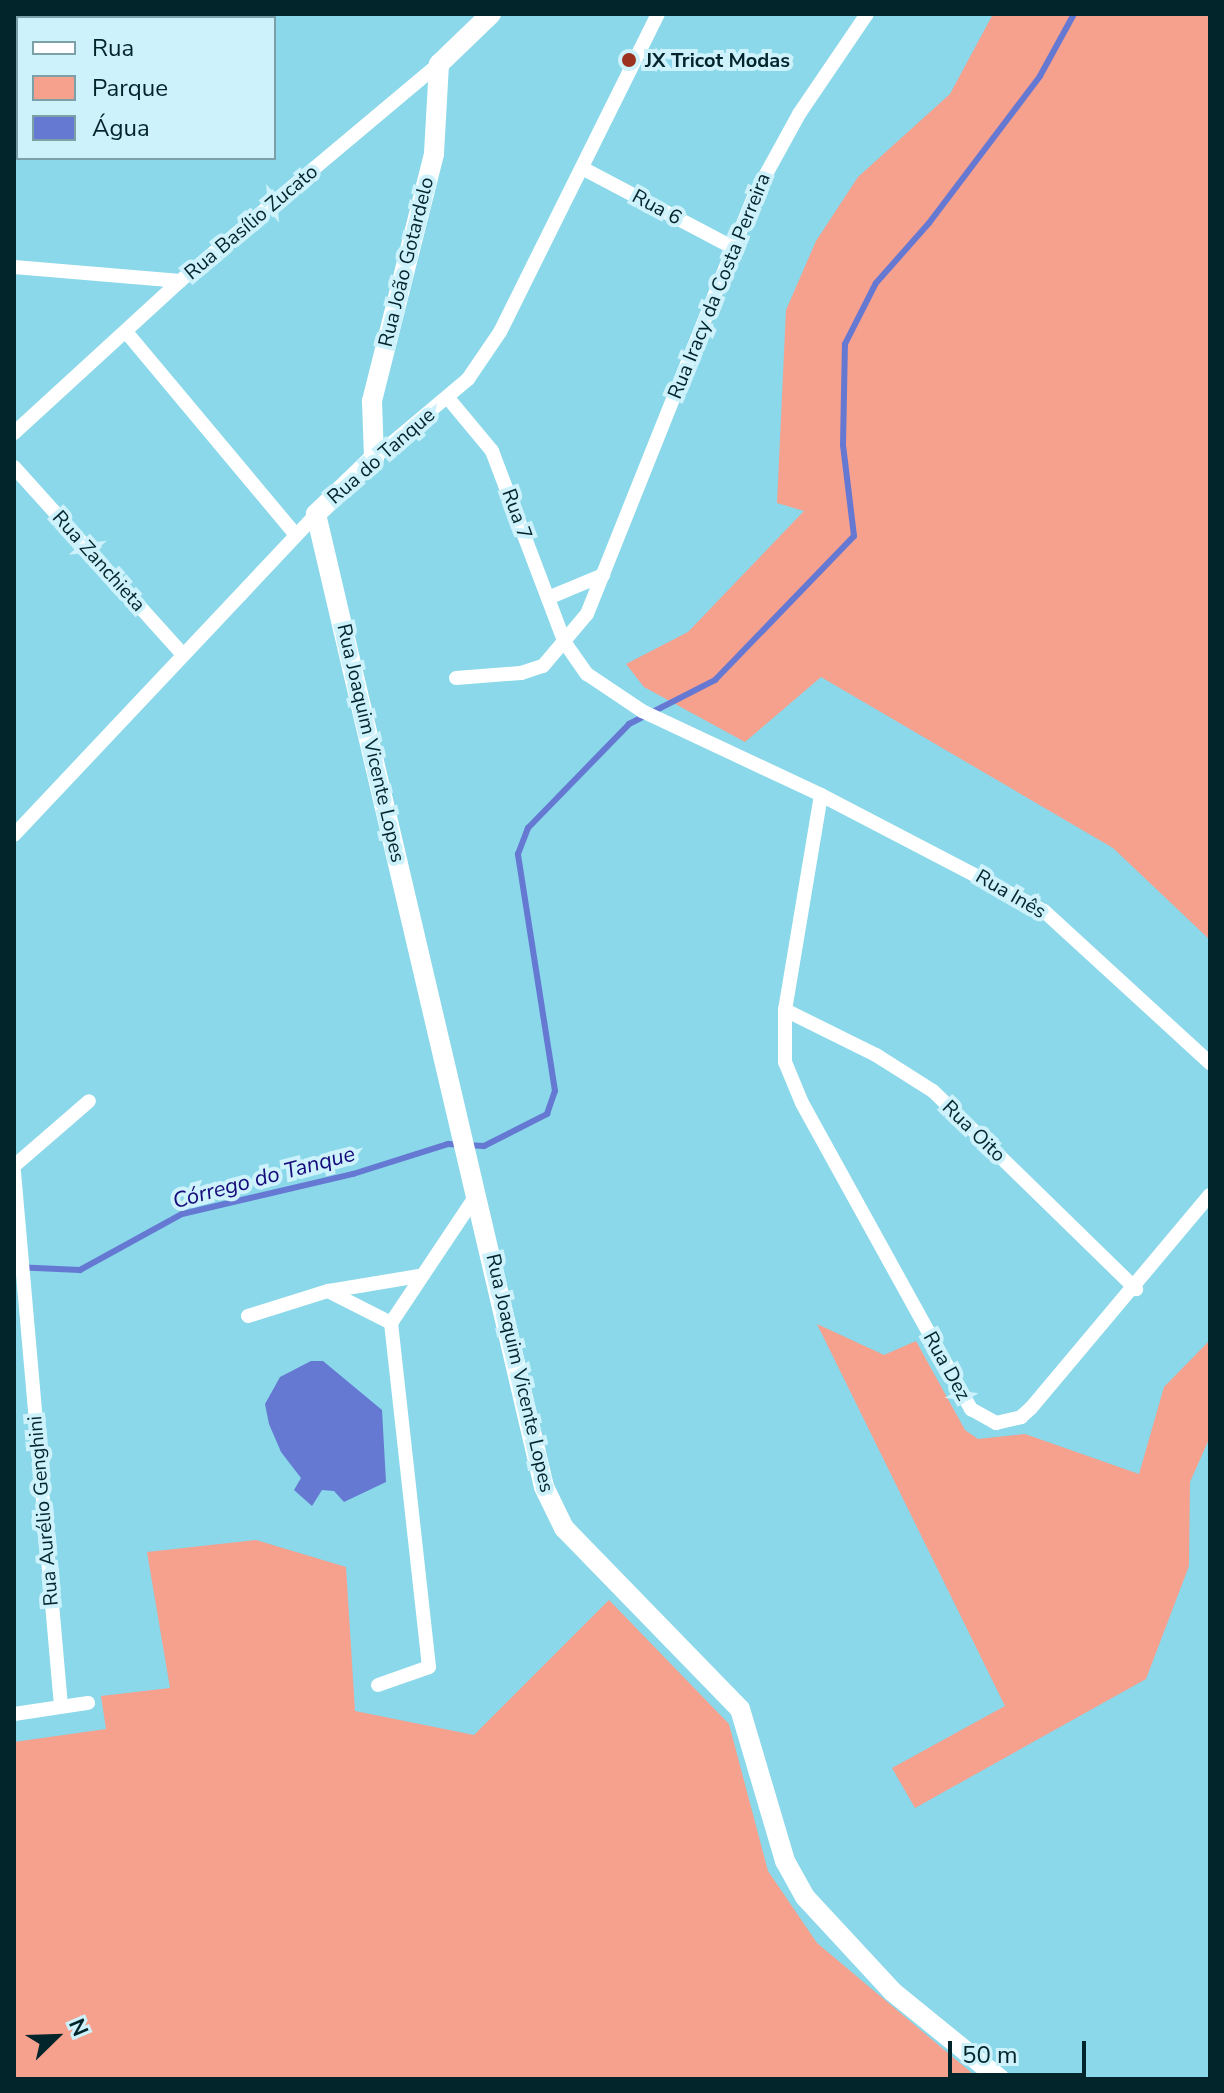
<!DOCTYPE html>
<html>
<head>
<meta charset="utf-8">
<style>
  body { margin:0 }
  #map { position:relative; width:1224px; height:2093px; overflow:hidden; background:#8ad8e9; font-family:"Nunito Sans",sans-serif }
  div>[style] { position:absolute }
  .green>* { inset:0; background:#f6a08e }
  .water>* { inset:0; background:#6578d2 }
  .stream>* { height:6px; margin:-3px; padding:0 3px; transform-origin:3px; border-radius:3px; background:#6578d2 }
  .street>* { height:14px; margin:-7px; padding:0 7px; transform-origin:7px; border-radius:7px; background:#fff }
  .secondary>* { height:20px; margin:-10px; padding:0 10px; transform-origin:10px; border-radius:10px; background:#fff }
  .dots>* { width:22px; height:22px; translate:-50% -50%; box-sizing:border-box; border:4px solid #cdf2fb; border-radius:50% }
  span { translate:-50% -50%; white-space:nowrap; text-align:center; line-height:1.15; -webkit-text-stroke:8px #cdf2fb; paint-order:stroke }
  .poi-label { font-size:20px; color:#02252b; font-weight:700 }
  .left { translate:0 -50%; text-align:left }
  .street-label { font-size:20px; color:#02252b }
  .water-label { font-size:22px; color:#170a7a; font-style:italic }
  .frame { position:absolute; inset:0; border:16px solid #02252b; pointer-events:none }
  .legend { position:absolute; left:16px; top:16px; width:260px; height:144px; box-sizing:border-box; background:#cdf2fb; border:2px solid #7ca0a8; margin:0; padding:10px 14px; list-style:none; font-size:24px; color:#02252b }
  .legend li { display:flex; align-items:center; gap:16px; height:40px }
  .legend b { width:40px; border:2px solid #7ca0a8 }
  .north { position:absolute; left:16px; top:1997px; width:80px; height:80px; -webkit-text-stroke:6px #cdf2fb; paint-order:stroke; rotate:67deg; font-size:22px; font-weight:700; line-height:32px; text-align:center; color:#02252b }
  .north::after { content:''; display:block; margin:auto; width:28px; height:36px; background:#02252b; clip-path:polygon(50% 0,100% 100%,50% 72%,0 100%) }
  .scale { position:absolute; left:948px; top:2041px; width:138px; height:36px; box-sizing:border-box; border:4px solid #02252b; border-top:0; padding-left:10px; font-size:24px; line-height:28px; white-space:nowrap; color:#02252b; -webkit-text-stroke:6px #cdf2fb; paint-order:stroke }
</style>
</head>
<body>
<div id="map">
  <div class="green">
    <div style="clip-path:polygon(14px 14px,129px 14px,18px 18px,14px 125px)"></div>
    <div style="clip-path:polygon(993px 14px,1210px 14px,1210px 940px,1113px 848px,821px 677px,745px 742px,644px 687px,626px 664px,688px 632px,804px 511px,777px 503px,786px 310px,816px 241px,858px 177px,950px 94px)"></div>
    <div style="clip-path:polygon(817px 1324px,884px 1355px,916px 1341px,965px 1430px,978px 1439px,1025px 1434px,1139px 1474px,1164px 1387px,1210px 1340px,1210px 1437px,1190px 1482px,1189px 1566px,1146px 1679px,915px 1808px,892px 1768px,1005px 1706px)"></div>
    <div style="clip-path:polygon(256px 1540px,346px 1567px,355px 1711px,474px 1735px,609px 1600px,729px 1724px,768px 1871px,817px 1943px,979px 2079px,14px 2079px,14px 1742px,106px 1729px,101px 1696px,170px 1688px,147px 1552px)"></div>
  </div>
  <div class="water">
    <div style="clip-path:polygon(311px 1361px,323px 1361px,382px 1410px,386px 1482px,344px 1502px,334px 1491px,322px 1490px,312px 1506px,294px 1490px,301px 1478px,281px 1452px,269px 1424px,265px 1404px,280px 1377px)"></div>
  </div>
  <div class="stream">
    <div style="left:14px;top:1267px;width:66px;rotate:2.6deg"></div>
    <div style="left:80px;top:1270px;width:116px;rotate:-28.8deg"></div>
    <div style="left:182px;top:1214px;width:176px;rotate:-13.2deg"></div>
    <div style="left:353px;top:1174px;width:100px;rotate:-17.5deg"></div>
    <div style="left:448px;top:1144px;width:36px;rotate:3deg"></div>
    <div style="left:484px;top:1146px;width:71px;rotate:-26.9deg"></div>
    <div style="left:547px;top:1114px;width:24px;rotate:-71deg"></div>
    <div style="left:555px;top:1091px;width:240px;rotate:-98.9deg"></div>
    <div style="left:518px;top:854px;width:28px;rotate:-69deg"></div>
    <div style="left:528px;top:828px;width:145px;rotate:-45.8deg"></div>
    <div style="left:629px;top:724px;width:97px;rotate:-27.1deg"></div>
    <div style="left:715px;top:680px;width:200px;rotate:-46deg"></div>
    <div style="left:854px;top:536px;width:92px;rotate:-96.9deg"></div>
    <div style="left:843px;top:445px;width:101px;rotate:-88.9deg"></div>
    <div style="left:845px;top:344px;width:68px;rotate:-63.1deg"></div>
    <div style="left:876px;top:283px;width:80px;rotate:-48.5deg"></div>
    <div style="left:929px;top:223px;width:184px;rotate:-52.9deg"></div>
    <div style="left:1040px;top:76px;width:71px;rotate:-61.3deg"></div>
  </div>
  <div class="street">
    <div style="left:151px;top:18px;width:6px;rotate:-39deg"></div>
    <div style="left:14px;top:152px;width:6px;rotate:-45deg"></div>
    <div style="left:582px;top:168px;width:170px;rotate:27.8deg"></div>
    <div style="left:14px;top:267px;width:167px;rotate:4.8deg"></div>
    <div style="left:127px;top:333px;width:263px;rotate:50.1deg"></div>
    <div style="left:448px;top:398px;width:69px;rotate:50.3deg"></div>
    <div style="left:492px;top:451px;width:205px;rotate:69.2deg"></div>
    <div style="left:565px;top:643px;width:38px;rotate:55deg"></div>
    <div style="left:587px;top:674px;width:66px;rotate:33.9deg"></div>
    <div style="left:642px;top:711px;width:198px;rotate:25.1deg"></div>
    <div style="left:821px;top:795px;width:251px;rotate:27.5deg"></div>
    <div style="left:1044px;top:911px;width:225px;rotate:42.5deg"></div>
    <div style="left:14px;top:433px;width:225px;rotate:-42.5deg"></div>
    <div style="left:180px;top:281px;width:338px;rotate:-40deg"></div>
    <div style="left:374px;top:458px;width:123px;rotate:-40deg"></div>
    <div style="left:468px;top:379px;width:57px;rotate:-55.8deg"></div>
    <div style="left:500px;top:332px;width:355px;rotate:-63.6deg"></div>
    <div style="left:14px;top:467px;width:253px;rotate:48deg"></div>
    <div style="left:548px;top:598px;width:60px;rotate:-22.7deg"></div>
    <div style="left:456px;top:678px;width:65px;rotate:-4.4deg"></div>
    <div style="left:521px;top:673px;width:23px;rotate:-18deg"></div>
    <div style="left:543px;top:666px;width:68px;rotate:-49.8deg"></div>
    <div style="left:587px;top:614px;width:450px;rotate:-68.2deg"></div>
    <div style="left:754px;top:196px;width:94px;rotate:-61.2deg"></div>
    <div style="left:799px;top:114px;width:121px;rotate:-55.8deg"></div>
    <div style="left:821px;top:795px;width:218px;rotate:99.5deg"></div>
    <div style="left:785px;top:1010px;width:52px;rotate:90deg"></div>
    <div style="left:785px;top:1062px;width:44px;rotate:67.5deg"></div>
    <div style="left:802px;top:1103px;width:350px;rotate:61.1deg"></div>
    <div style="left:971px;top:1409px;width:29px;rotate:29deg"></div>
    <div style="left:996px;top:1423px;width:26px;rotate:-13deg"></div>
    <div style="left:1021px;top:1417px;width:13px;rotate:-42deg"></div>
    <div style="left:1031px;top:1408px;width:278px;rotate:-50deg"></div>
    <div style="left:14px;top:835px;width:441px;rotate:-46.7deg"></div>
    <div style="left:785px;top:1010px;width:102px;rotate:26.3deg"></div>
    <div style="left:876px;top:1055px;width:67px;rotate:32.3deg"></div>
    <div style="left:933px;top:1091px;width:284px;rotate:44.3deg"></div>
    <div style="left:14px;top:1166px;width:99px;rotate:-40.9deg"></div>
    <div style="left:14px;top:1172px;width:536px;rotate:84.97deg"></div>
    <div style="left:329px;top:1291px;width:91px;rotate:-9.5deg"></div>
    <div style="left:248px;top:1316px;width:84px;rotate:-17.4deg"></div>
    <div style="left:328px;top:1291px;width:71px;rotate:26.9deg"></div>
    <div style="left:378px;top:1685px;width:54px;rotate:-19.4deg"></div>
    <div style="left:429px;top:1667px;width:346px;rotate:-96.3deg"></div>
    <div style="left:391px;top:1323px;width:155px;rotate:-56.3deg"></div>
    <div style="left:14px;top:1714px;width:75px;rotate:-8.5deg"></div>
  </div>
  <div class="secondary">
    <div style="left:491px;top:14px;width:72px;rotate:136.1deg"></div>
    <div style="left:439px;top:64px;width:90px;rotate:93.2deg"></div>
    <div style="left:434px;top:154px;width:255px;rotate:104.1deg"></div>
    <div style="left:372px;top:401px;width:57px;rotate:88deg"></div>
    <div style="left:374px;top:458px;width:81px;rotate:136deg"></div>
    <div style="left:316px;top:514px;width:999px;rotate:76.81deg"></div>
    <div style="left:544px;top:1487px;width:46px;rotate:64deg"></div>
    <div style="left:564px;top:1528px;width:252px;rotate:45.8deg"></div>
    <div style="left:740px;top:1709px;width:159px;rotate:73.5deg"></div>
    <div style="left:785px;top:1861px;width:41px;rotate:60.9deg"></div>
    <div style="left:805px;top:1897px;width:129px;rotate:47.2deg"></div>
    <div style="left:893px;top:1992px;width:138px;rotate:39.1deg"></div>
  </div>
  <div class="dots">
    <div style="left:629px;top:60px;background:#9b311e"></div>
  </div>
  <div class="poi-label">
    <span class="left" style="left:645px;top:60px">JX Tricot Modas</span>
  </div>
  <div class="street-label">
    <span style="left:657px;top:207px;rotate:28deg">Rua 6</span>
    <span style="left:251px;top:222px;rotate:-40deg">Rua Basílio Zucato</span>
    <span style="left:406px;top:262px;rotate:-76deg">Rua João Gotardelo</span>
    <span style="left:719px;top:286px;rotate:-68deg">Rua Iracy da Costa Perreira</span>
    <span style="left:381px;top:456px;rotate:-41deg">Rua do Tanque</span>
    <span style="left:517px;top:514px;rotate:70deg">Rua 7</span>
    <span style="left:99px;top:561px;rotate:48deg">Rua Zanchieta</span>
    <span style="left:371px;top:743px;rotate:77deg">Rua Joaquim Vicente Lopes</span>
    <span style="left:1011px;top:894px;rotate:30deg">Rua Inês</span>
    <span style="left:974px;top:1131px;rotate:44deg">Rua Oito</span>
    <span style="left:947px;top:1366px;rotate:61deg">Rua Dez</span>
    <span style="left:520px;top:1373px;rotate:77deg">Rua Joaquim Vicente Lopes</span>
    <span style="left:43px;top:1511px;rotate:-95deg">Rua Aurélio Genghini</span>
  </div>
  <div class="water-label">
    <span style="left:264px;top:1178px;rotate:-15deg">Córrego do Tanque</span>
  </div>
  <div class="frame"></div>
  <ul class="legend">
  <li><b style="height:10px;background:#fff"></b>Rua</li>
  <li><b style="height:22px;background:#f6a08e"></b>Parque</li>
  <li><b style="height:22px;background:#6578d2"></b>Água</li>
  </ul>
  <div class="north">N</div>
  <div class="scale">50 m</div>
</div>
</body>
</html>
